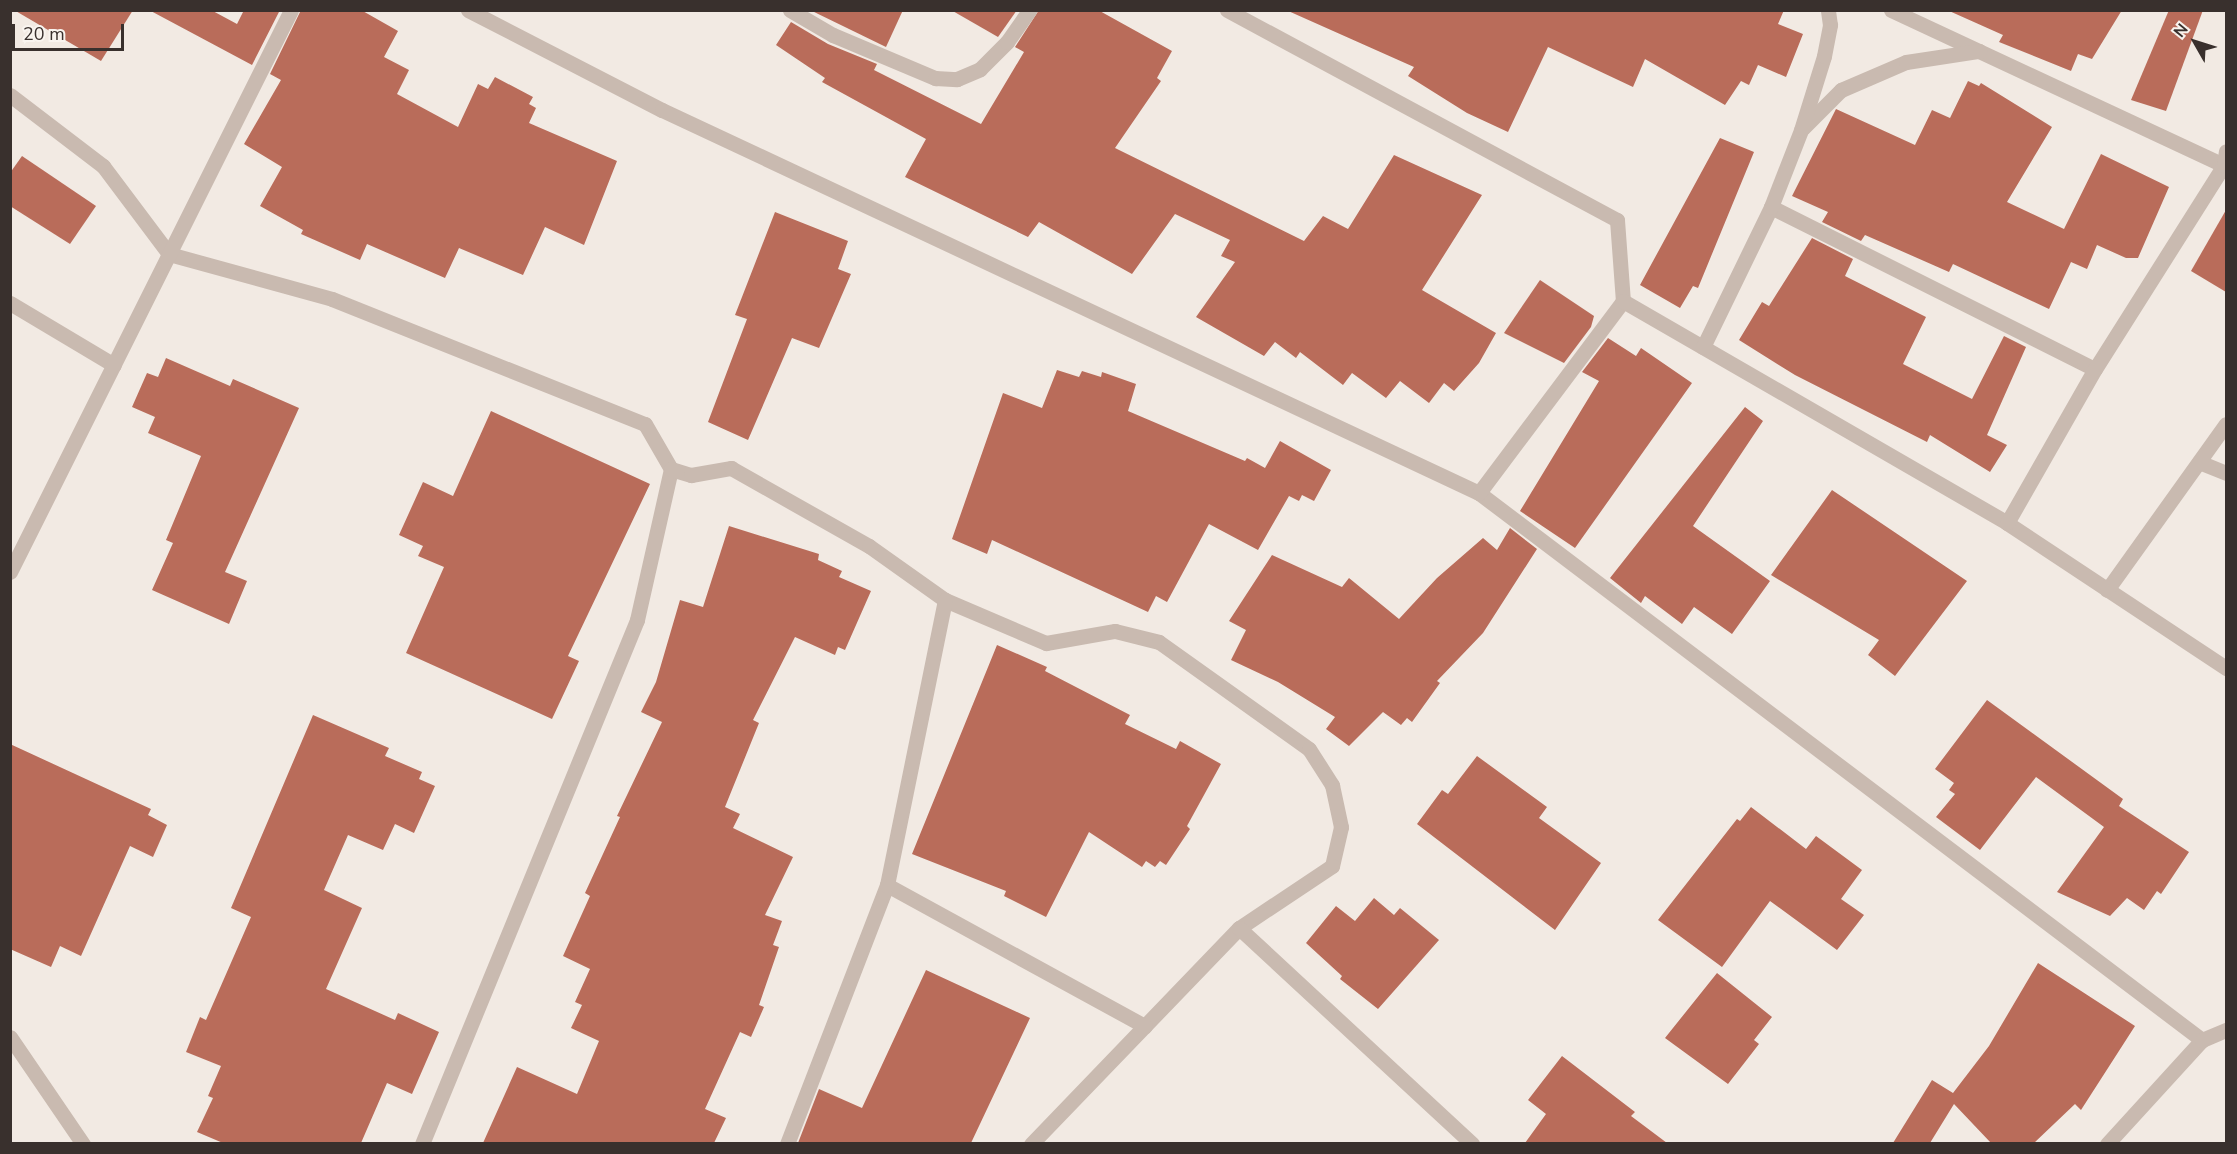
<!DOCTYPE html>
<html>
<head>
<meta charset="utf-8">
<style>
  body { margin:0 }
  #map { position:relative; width:2237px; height:1154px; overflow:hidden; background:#f2eae3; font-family:"Nunito Sans",sans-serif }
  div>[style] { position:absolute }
  .building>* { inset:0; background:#b96c5a }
  .street>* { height:15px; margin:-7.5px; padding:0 7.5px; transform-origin:7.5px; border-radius:7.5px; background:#c9bab0 }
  span { translate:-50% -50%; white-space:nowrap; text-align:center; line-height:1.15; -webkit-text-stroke:4.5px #f9f4ef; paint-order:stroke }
  .frame { position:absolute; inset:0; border:12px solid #39302d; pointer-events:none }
  .north { position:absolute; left:2165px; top:12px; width:60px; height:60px; -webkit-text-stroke:4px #f9f4ef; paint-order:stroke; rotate:309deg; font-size:16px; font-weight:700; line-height:24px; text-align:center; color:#39302d }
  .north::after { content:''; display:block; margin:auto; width:21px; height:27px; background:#39302d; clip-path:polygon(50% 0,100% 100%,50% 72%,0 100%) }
  .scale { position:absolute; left:12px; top:24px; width:112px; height:27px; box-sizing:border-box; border:3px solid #39302d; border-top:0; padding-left:8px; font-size:18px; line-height:21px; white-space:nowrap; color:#39302d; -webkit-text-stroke:4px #f9f4ef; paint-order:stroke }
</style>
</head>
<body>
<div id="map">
  <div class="building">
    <div style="clip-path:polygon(14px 10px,133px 10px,101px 61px)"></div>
    <div style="clip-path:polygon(149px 10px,211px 10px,237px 24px,244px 10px,280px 10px,252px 65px)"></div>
    <div style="clip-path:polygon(301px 10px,361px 10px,398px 31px,384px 57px,409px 70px,397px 94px,458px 127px,478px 84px,488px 89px,495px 77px,533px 97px,529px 104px,536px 108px,529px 123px,617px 161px,584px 245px,545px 227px,523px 275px,459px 248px,445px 278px,367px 244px,360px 260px,301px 234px,303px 230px,260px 206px,282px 167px,244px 144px,281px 80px,270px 74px)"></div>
    <div style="clip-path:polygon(810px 10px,903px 10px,886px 47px)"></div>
    <div style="clip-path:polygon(951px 10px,1017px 10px,998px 37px)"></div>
    <div style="clip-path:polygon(1039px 10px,1098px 10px,1172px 51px,1157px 78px,1161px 81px,1115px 148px,1304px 241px,1323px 216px,1348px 229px,1394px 155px,1482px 195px,1422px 290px,1496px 333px,1479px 363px,1454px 391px,1444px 383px,1429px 403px,1400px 381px,1386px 398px,1352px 373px,1343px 385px,1300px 352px,1296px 358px,1275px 342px,1264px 356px,1196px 317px,1235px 262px,1221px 256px,1230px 240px,1175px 214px,1132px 274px,1039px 222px,1028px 237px,905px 177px,926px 139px,822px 82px,825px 78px,776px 45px,791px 22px,828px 44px,877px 64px,874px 70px,981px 124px,1024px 52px,1015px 47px)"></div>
    <div style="clip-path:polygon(1286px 10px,1784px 10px,1778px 24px,1803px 34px,1786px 77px,1758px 65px,1749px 85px,1741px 81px,1725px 105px,1645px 59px,1633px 87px,1548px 47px,1508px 132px,1467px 113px,1408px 76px,1414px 67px)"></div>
    <div style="clip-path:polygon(1947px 10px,2122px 10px,2092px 59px,2078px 54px,2071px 71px,1999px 42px,2003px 35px)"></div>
    <div style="clip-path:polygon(2169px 10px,2203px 10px,2166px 111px,2131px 100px)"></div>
    <div style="clip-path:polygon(1968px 81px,1979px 86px,1981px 83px,2052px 127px,2007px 202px,2064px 229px,2101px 154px,2169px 187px,2138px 258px,2126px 258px,2097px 245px,2087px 269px,2071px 262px,2049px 309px,1953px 264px,1949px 272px,1865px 235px,1861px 241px,1822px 222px,1828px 212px,1792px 196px,1836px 109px,1915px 145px,1932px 110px,1950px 118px)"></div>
    <div style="clip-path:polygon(1720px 138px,1754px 152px,1698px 288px,1693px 286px,1680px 308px,1640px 285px)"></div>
    <div style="clip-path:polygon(22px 156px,96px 206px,70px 244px,10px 206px,10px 173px)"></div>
    <div style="clip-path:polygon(2226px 210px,2226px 292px,2191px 271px)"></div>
    <div style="clip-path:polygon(775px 212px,848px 241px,838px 269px,851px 274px,819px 348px,792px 338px,748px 440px,708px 422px,747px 319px,735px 315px)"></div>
    <div style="clip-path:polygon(1812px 238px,1853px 259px,1845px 276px,1926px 317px,1903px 364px,1972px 399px,2004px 336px,2026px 347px,1987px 435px,2007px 445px,1990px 472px,1930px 435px,1927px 442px,1795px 375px,1739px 340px,1762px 302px,1769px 306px)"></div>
    <div style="clip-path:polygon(1540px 280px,1594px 316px,1591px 327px,1564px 363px,1504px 333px)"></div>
    <div style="clip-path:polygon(1608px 338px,1636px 356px,1641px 348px,1692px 383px,1575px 548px,1520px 511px,1599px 381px,1582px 372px)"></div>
    <div style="clip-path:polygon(166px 358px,230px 386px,233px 379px,299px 408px,225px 572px,247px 581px,229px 624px,152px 590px,173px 543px,166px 540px,201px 456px,148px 433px,155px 417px,132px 407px,147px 373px,158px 377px)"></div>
    <div style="clip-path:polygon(1057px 370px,1079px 377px,1082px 371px,1101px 377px,1102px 372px,1136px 384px,1128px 411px,1245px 461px,1247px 458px,1265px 468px,1280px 441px,1331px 470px,1314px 501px,1302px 495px,1299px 501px,1289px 496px,1258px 550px,1209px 524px,1167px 602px,1156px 596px,1148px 612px,992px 540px,987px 554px,952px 539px,1003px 393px,1042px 408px)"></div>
    <div style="clip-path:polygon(1745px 407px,1763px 421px,1693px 526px,1770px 581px,1732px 634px,1694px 607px,1682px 624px,1645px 596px,1641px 603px,1610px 578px)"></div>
    <div style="clip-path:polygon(491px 411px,650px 484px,568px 656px,579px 661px,552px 719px,406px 653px,444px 567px,418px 556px,423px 546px,399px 535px,423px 482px,453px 496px)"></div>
    <div style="clip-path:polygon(1832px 490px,1967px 581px,1895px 676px,1868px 655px,1879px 640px,1771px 575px)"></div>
    <div style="clip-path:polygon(729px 526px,819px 554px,818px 560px,842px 571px,839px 577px,871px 591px,845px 650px,838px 647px,835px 655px,795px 637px,753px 720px,759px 723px,725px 807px,740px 814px,733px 828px,793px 857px,765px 915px,782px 921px,773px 945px,779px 947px,759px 1005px,764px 1007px,751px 1037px,740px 1032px,705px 1109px,726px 1118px,714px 1143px,483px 1143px,517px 1067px,577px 1094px,599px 1041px,571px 1028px,582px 1005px,575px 1002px,590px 969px,563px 956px,590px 896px,585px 893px,620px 817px,617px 816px,662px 722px,641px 712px,656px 682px,680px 600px,703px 607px)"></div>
    <div style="clip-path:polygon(1510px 528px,1537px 549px,1483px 633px,1437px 681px,1440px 683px,1412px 722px,1407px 718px,1401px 725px,1383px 712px,1349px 746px,1326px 729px,1335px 717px,1278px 682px,1231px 660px,1246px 630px,1229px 621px,1272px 555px,1342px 587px,1349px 578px,1399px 619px,1437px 578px,1483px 538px,1497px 550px)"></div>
    <div style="clip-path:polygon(997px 645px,1047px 667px,1045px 671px,1130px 715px,1125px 724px,1176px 749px,1180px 741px,1221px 764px,1187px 826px,1190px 829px,1166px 865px,1160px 861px,1155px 867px,1146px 861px,1142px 867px,1089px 832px,1046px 917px,1004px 896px,1006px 891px,912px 854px)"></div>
    <div style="clip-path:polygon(1987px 700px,2123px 799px,2119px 806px,2189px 852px,2161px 894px,2157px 891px,2144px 910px,2127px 898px,2110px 916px,2057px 892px,2104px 827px,2036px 777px,1980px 850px,1936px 817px,1955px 794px,1949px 790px,1954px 783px,1935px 769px)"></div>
    <div style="clip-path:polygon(313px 715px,389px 748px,385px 756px,422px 772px,419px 779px,435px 786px,414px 833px,395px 824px,383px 850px,348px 835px,324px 890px,362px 908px,326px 989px,395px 1020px,398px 1013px,439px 1032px,412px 1094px,387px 1083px,361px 1143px,223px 1143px,197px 1132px,213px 1098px,208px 1096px,221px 1066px,186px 1052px,200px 1017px,206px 1020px,251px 917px,231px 908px)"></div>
    <div style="clip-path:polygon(10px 744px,151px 809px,148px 815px,167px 825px,153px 857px,130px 846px,81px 956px,60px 946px,51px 967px,10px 949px)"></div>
    <div style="clip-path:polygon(1477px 756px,1547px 807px,1539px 818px,1601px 863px,1555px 930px,1417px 824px,1442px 790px,1448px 794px)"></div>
    <div style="clip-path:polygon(1751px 807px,1806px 849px,1816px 836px,1862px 870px,1841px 899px,1864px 915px,1837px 950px,1770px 901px,1722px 967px,1658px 920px,1737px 819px,1740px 821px)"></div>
    <div style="clip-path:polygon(1374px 898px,1394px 915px,1400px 908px,1439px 940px,1378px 1009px,1340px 979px,1342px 976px,1306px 943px,1336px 906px,1355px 921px)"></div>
    <div style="clip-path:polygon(2038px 963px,2135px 1026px,2081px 1110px,2075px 1104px,2034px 1143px,1991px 1143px,1954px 1104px,1930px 1143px,1893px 1143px,1932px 1080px,1953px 1093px,1989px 1046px)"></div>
    <div style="clip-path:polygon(926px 970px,1030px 1018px,971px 1143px,798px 1143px,819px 1089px,862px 1108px)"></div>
    <div style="clip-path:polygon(1717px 973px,1772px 1017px,1754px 1040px,1759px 1044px,1728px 1084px,1665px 1038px)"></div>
    <div style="clip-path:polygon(1562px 1056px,1635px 1112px,1631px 1116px,1667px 1143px,1525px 1143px,1546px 1114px,1528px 1100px)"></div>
  </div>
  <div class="street">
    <div style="left:468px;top:10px;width:218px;rotate:27.3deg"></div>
    <div style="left:662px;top:110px;width:902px;rotate:25.12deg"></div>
    <div style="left:1479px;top:493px;width:907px;rotate:37.11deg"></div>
    <div style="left:790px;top:10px;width:50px;rotate:30.2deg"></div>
    <div style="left:833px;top:35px;width:111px;rotate:22.9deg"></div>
    <div style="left:935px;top:78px;width:22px;rotate:3deg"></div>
    <div style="left:957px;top:79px;width:25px;rotate:-23deg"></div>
    <div style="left:980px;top:69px;width:38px;rotate:-45deg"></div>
    <div style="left:1007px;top:42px;width:39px;rotate:-55deg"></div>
    <div style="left:1227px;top:10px;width:443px;rotate:28.3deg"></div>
    <div style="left:1617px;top:220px;width:81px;rotate:85.8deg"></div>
    <div style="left:1623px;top:301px;width:240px;rotate:126.9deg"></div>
    <div style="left:1891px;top:10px;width:367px;rotate:25deg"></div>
    <div style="left:10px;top:95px;width:117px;rotate:37.4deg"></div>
    <div style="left:103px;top:166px;width:110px;rotate:53.1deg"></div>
    <div style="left:169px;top:254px;width:169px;rotate:15.4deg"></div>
    <div style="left:332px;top:299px;width:337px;rotate:21.8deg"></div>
    <div style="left:645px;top:424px;width:52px;rotate:60deg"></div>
    <div style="left:671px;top:469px;width:155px;rotate:102.7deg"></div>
    <div style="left:637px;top:620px;width:566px;rotate:112.31deg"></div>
    <div style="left:1803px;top:128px;width:54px;rotate:-45deg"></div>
    <div style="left:1841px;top:90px;width:71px;rotate:-23.3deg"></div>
    <div style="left:1906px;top:62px;width:74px;rotate:-8.6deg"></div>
    <div style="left:1771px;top:207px;width:362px;rotate:26.6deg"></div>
    <div style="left:1623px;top:301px;width:444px;rotate:30deg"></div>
    <div style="left:2007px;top:523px;width:263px;rotate:33.5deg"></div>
    <div style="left:10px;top:303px;width:121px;rotate:30.8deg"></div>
    <div style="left:1703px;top:347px;width:156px;rotate:-64.1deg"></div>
    <div style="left:1771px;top:207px;width:83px;rotate:-68.7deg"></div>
    <div style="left:1801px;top:130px;width:77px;rotate:-72.7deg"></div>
    <div style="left:1824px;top:56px;width:32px;rotate:-79deg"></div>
    <div style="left:1830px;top:25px;width:15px;rotate:-98deg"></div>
    <div style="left:2199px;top:462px;width:29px;rotate:22deg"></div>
    <div style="left:671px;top:469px;width:21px;rotate:17deg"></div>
    <div style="left:691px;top:475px;width:41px;rotate:-9.9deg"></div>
    <div style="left:731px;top:468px;width:159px;rotate:29.5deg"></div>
    <div style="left:869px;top:546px;width:93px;rotate:35.4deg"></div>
    <div style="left:945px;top:600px;width:110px;rotate:23.1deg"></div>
    <div style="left:1046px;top:643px;width:70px;rotate:-9.9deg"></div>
    <div style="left:1115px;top:631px;width:45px;rotate:14deg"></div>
    <div style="left:1159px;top:642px;width:184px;rotate:35.5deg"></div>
    <div style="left:1309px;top:749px;width:43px;rotate:57.4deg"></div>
    <div style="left:1332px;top:785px;width:43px;rotate:77.9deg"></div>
    <div style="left:1341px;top:827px;width:40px;rotate:103deg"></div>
    <div style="left:1332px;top:866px;width:112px;rotate:146.3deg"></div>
    <div style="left:1239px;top:928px;width:300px;rotate:133.9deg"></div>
    <div style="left:2007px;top:523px;width:177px;rotate:-60.3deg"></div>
    <div style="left:2095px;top:369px;width:241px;rotate:-57.7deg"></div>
    <div style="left:2224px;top:165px;width:14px;rotate:-82deg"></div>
    <div style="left:10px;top:572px;width:628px;rotate:-63.43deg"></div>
    <div style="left:2107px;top:590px;width:204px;rotate:-54.4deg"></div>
    <div style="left:887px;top:885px;width:294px;rotate:28.7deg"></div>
    <div style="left:1239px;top:928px;width:318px;rotate:42.8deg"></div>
    <div style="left:10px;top:1037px;width:130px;rotate:55.7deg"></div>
    <div style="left:787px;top:1144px;width:278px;rotate:-68.9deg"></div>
    <div style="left:887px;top:885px;width:291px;rotate:-78.5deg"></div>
    <div style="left:2107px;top:1144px;width:141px;rotate:-47.6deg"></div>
    <div style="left:2202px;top:1040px;width:26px;rotate:-23deg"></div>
  </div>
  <div class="frame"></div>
  <div class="north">N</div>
  <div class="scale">20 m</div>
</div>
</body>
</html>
